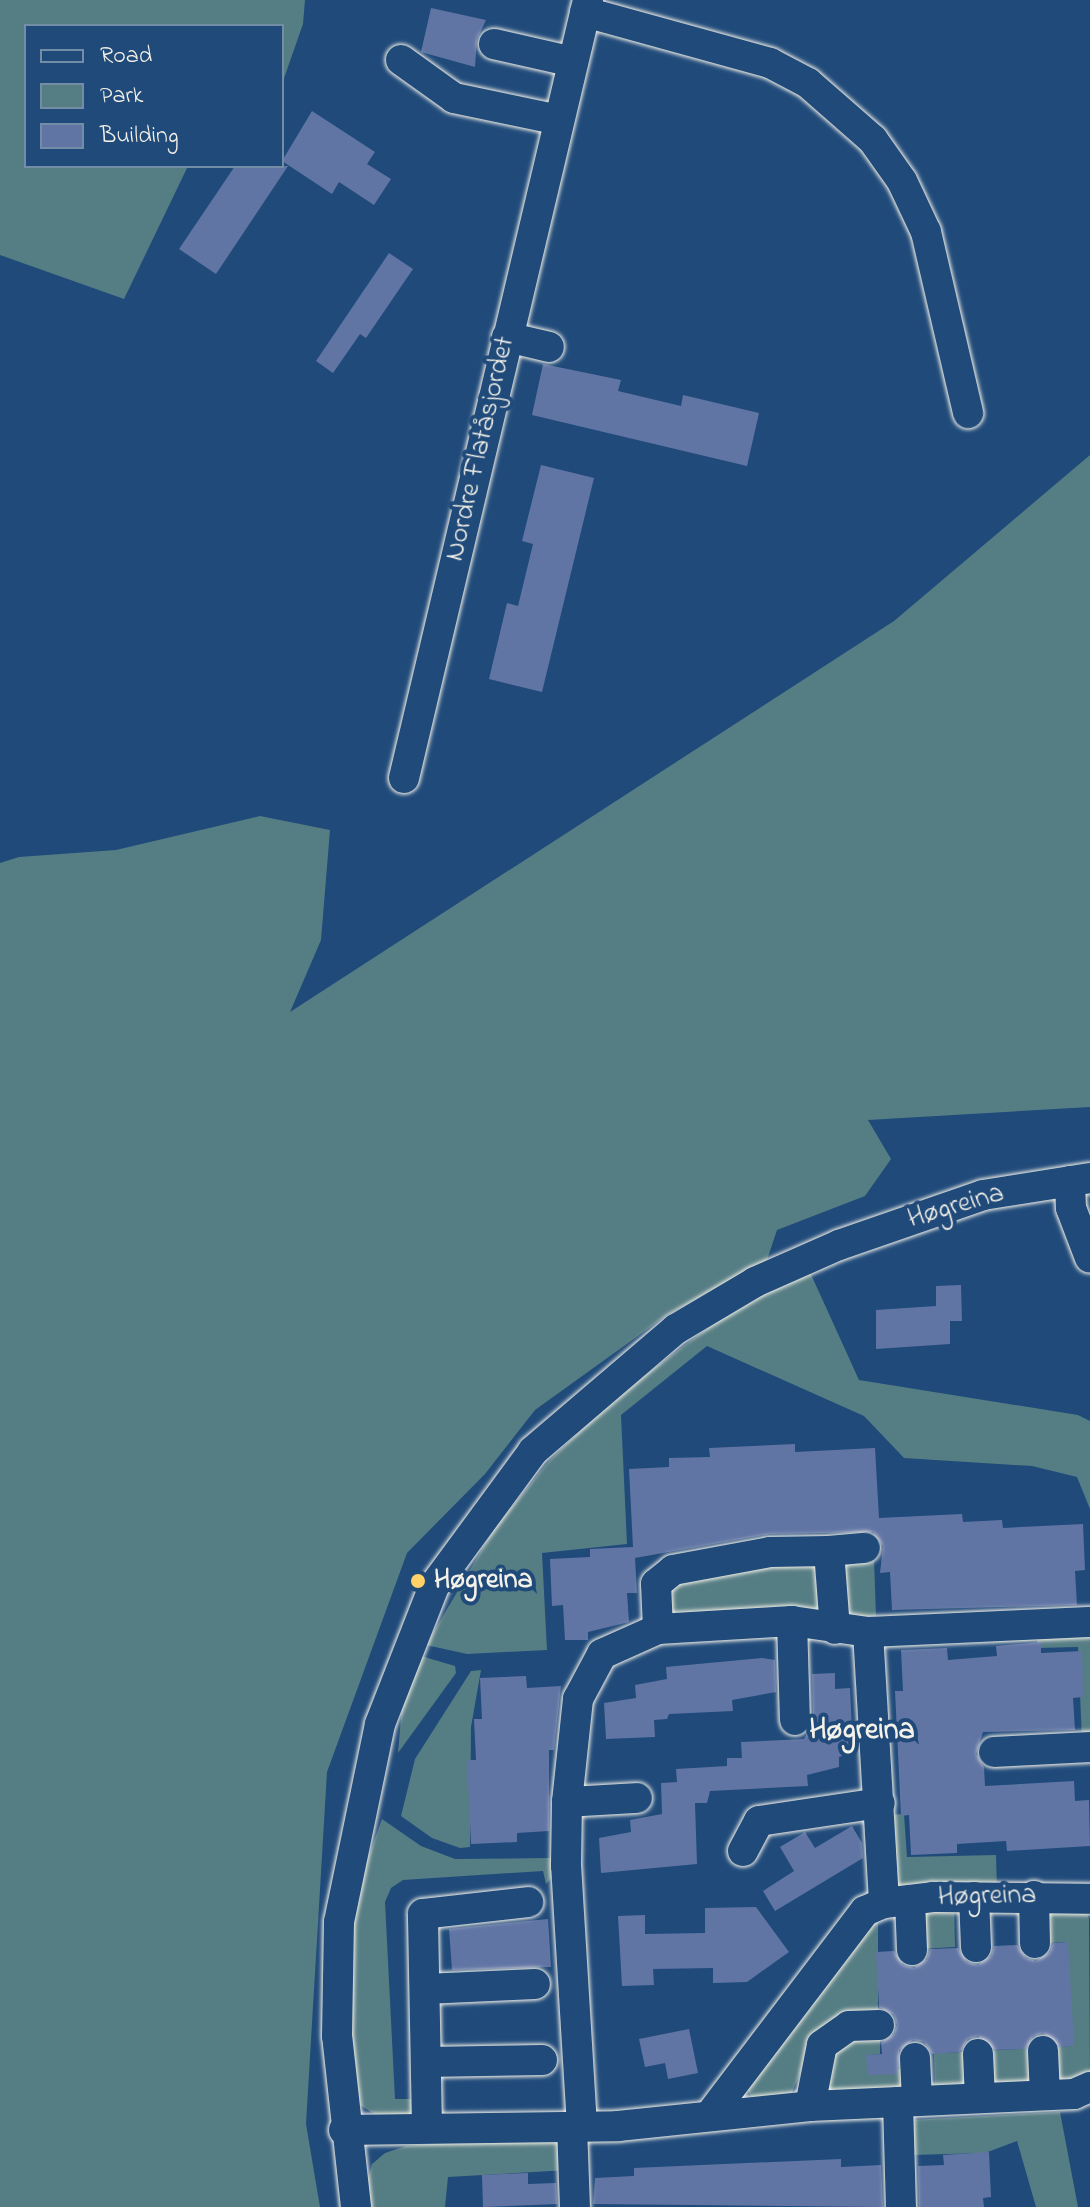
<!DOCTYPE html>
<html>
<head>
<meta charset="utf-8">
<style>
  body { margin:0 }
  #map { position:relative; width:1090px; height:2207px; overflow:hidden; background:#1f4a7a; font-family:"Indie Flower",sans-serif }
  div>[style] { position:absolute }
  .green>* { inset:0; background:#557d84; transform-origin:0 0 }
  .building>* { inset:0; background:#6175a5 }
  .roads { filter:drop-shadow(0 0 2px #f4f1e8) drop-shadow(0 0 2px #f4f1e8) }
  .minor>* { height:30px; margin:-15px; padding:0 15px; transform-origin:15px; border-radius:15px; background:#1f4a7a }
  .dots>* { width:22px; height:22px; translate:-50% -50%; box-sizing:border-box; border:4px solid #1f4a7a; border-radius:50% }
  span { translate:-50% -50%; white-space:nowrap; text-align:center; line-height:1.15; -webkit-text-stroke:8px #1f4a7a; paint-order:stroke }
  .street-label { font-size:28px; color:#f4f1e8 }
  .poi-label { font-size:28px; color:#f4f1e8; font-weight:700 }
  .left { translate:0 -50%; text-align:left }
  .neighbourhood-label { font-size:30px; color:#f4f1e8; font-weight:700 }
  .legend { position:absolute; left:24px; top:24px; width:260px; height:144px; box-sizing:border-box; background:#1f4a7a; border:2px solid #748da6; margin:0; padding:10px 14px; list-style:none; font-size:24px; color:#f4f1e8 }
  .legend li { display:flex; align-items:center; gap:16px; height:40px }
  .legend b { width:40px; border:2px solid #748da6 }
</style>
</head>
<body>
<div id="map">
  <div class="green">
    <div style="clip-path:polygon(0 0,305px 0,303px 24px,282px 84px,282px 26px,26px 26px,26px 166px,188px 166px,124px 299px,0 255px)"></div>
    <div style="clip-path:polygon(1090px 455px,1090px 1107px,868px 1120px,891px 1159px,865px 1196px,777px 1230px,767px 1260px,667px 1315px,535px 1410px,485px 1474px,407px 1553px,327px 1772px,306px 2124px,320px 2207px,0 2207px,0 863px,19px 857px,116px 850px,260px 816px,330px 830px,321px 940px,290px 1012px,894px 621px)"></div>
    <div style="clip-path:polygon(809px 1270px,859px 1380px,1078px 1415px,1090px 1421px,1090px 1509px,1077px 1477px,1032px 1466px,904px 1458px,864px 1416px,707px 1346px,621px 1415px,627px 1544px,542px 1553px,547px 1650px,467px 1654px,426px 1645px,494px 1529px,549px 1461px,613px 1400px,685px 1345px,761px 1290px)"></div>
    <div style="left:874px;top:1559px;width:57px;height:33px;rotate:88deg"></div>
    <div style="clip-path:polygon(815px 1566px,815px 1577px,824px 1577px,824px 1612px,670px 1619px,667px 1586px,726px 1567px)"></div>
    <div style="clip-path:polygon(1090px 1628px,1090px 1741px,1082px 1741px,1078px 1647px,1038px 1648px,1037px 1640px,993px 1642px,993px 1632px)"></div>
    <div style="clip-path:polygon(421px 1656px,455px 1666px,456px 1673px,398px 1753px,402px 1706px)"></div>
    <div style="clip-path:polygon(481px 1670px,471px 1727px,470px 1847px,460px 1848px,432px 1838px,401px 1816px,415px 1759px,471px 1671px)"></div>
    <div style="clip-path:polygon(904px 1814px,907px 1857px,996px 1855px,997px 1890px,889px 1895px,887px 1815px)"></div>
    <div style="clip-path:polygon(382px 1819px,421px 1846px,455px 1859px,551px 1858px,561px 1868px,546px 1884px,543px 1871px,403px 1880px,391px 1888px,385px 1902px,395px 2099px,413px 2099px,412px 2113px,404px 2120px,382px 2119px,360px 2105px,349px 2040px,351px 1928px,360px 1880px)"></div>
    <div style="clip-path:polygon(954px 1904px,955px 1947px,920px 1949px,921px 1910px)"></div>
    <div style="clip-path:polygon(1048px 1909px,1086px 1911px,1089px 1919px,1090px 2074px,1083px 2079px,1058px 2081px,1049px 2047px,1072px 2046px,1067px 1942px,1047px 1943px)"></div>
    <div style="clip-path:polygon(878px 1912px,878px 2011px,813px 2044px,790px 2097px,754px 2102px,745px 2085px)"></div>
    <div style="clip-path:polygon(880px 2032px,880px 2054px,872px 2055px,873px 2071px,902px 2069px,907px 2091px,826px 2093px,831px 2049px,841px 2039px)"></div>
    <div style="clip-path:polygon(1035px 2048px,1031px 2081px,1005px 2088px,989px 2081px,985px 2051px)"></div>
    <div style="clip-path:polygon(965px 2052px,966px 2082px,935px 2090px,934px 2053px)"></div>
    <div style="clip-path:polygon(1060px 2112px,1078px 2207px,1036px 2207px,1017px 2141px,985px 2153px,911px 2155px,910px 2120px)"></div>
    <div style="clip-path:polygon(549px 2136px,559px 2146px,568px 2170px,448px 2177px,445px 2207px,371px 2207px,368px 2179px,372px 2164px,385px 2153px,406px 2146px)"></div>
  </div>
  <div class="building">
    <div style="clip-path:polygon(431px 8px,486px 20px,477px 39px,475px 67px,421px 52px)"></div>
    <div style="clip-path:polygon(312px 111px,375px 152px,367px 164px,391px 179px,374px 205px,339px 182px,332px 194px,282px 161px)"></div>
    <div style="clip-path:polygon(235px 166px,288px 166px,216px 274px,179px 249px)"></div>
    <div style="clip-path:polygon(389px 253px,413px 269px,366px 338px,360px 334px,333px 373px,316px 361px)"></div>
    <div style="clip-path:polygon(543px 364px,621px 380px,618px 391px,681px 406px,683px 395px,759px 413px,747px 466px,532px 415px)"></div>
    <div style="clip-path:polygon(541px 465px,594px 478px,542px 692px,489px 679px,507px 603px,518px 606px,533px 544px,522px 541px)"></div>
    <div style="clip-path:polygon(961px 1285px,962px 1321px,950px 1321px,950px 1344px,876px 1349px,876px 1310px,936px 1306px,936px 1286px)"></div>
    <div style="clip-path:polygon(795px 1444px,795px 1452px,875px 1448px,879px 1518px,962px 1514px,963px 1522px,1002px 1520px,1003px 1528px,1083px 1524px,1085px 1570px,1075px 1571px,1077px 1605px,892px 1610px,890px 1572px,880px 1573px,883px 1546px,873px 1532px,770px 1534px,635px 1558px,637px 1593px,627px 1593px,629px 1622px,588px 1632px,588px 1640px,565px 1640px,563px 1605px,552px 1606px,550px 1559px,590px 1557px,590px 1549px,633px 1547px,629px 1469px,669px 1467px,669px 1458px,710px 1457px,709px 1448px)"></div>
    <div style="clip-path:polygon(1041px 1642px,1041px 1653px,1082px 1651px,1083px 1697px,1073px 1698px,1075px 1730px,983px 1732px,976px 1754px,984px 1767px,985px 1786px,1074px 1781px,1075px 1801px,1089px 1800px,1090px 1846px,1007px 1851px,1006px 1841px,957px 1844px,957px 1853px,911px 1855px,909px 1815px,901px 1816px,895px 1691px,903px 1691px,901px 1650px,947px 1648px,948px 1660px,997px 1656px,996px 1646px)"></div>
    <div style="clip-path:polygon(762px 1658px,775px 1660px,776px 1692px,732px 1700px,733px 1711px,669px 1714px,667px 1719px,654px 1720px,655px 1737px,606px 1739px,604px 1703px,636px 1698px,635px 1685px,667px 1679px,666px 1667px)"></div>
    <div style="clip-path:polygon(835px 1673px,835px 1689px,850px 1688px,853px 1752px,839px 1757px,839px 1767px,807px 1775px,808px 1786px,710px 1791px,707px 1803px,695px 1803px,697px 1864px,601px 1873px,599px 1838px,631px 1832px,630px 1820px,662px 1814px,661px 1783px,677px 1782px,676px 1769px,727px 1766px,727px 1758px,742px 1758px,741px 1742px,804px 1739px,813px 1720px,812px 1674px)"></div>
    <div style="clip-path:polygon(526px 1676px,527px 1688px,561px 1686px,554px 1750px,549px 1750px,549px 1831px,517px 1833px,517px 1842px,471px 1844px,467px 1760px,476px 1760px,474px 1719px,482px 1719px,480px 1678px)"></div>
    <div style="clip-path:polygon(852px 1826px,862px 1843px,863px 1858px,775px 1911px,763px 1891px,794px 1871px,780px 1847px,805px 1832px,815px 1848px)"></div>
    <div style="clip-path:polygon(756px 1907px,789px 1952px,747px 1982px,713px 1983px,713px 1968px,653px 1969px,654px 1985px,622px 1986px,618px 1916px,645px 1915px,645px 1934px,705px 1933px,705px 1908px)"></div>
    <div style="clip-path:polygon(548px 1919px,551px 1967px,452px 1970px,449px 1929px)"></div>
    <div style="clip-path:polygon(1068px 1942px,1074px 2046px,1060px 2047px,1043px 2033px,1033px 2036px,1026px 2049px,995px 2050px,978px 2036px,968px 2039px,960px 2052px,932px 2054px,924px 2042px,913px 2040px,899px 2050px,898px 2074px,868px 2075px,866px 2055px,882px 2054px,881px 2043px,894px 2034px,897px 2025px,894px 2015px,879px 2007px,876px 1952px,894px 1951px,903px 1965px,914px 1968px,927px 1959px,930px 1949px,958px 1948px,967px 1962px,978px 1965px,991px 1956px,994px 1946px,1017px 1945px,1026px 1958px,1036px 1961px,1050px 1952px,1053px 1943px)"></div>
    <div style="clip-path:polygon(689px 2029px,698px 2073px,668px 2079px,665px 2063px,645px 2067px,639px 2039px)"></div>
    <div style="clip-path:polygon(989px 2152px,991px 2197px,983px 2198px,984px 2207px,919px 2207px,918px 2166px,944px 2165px,943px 2155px)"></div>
    <div style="clip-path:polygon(841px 2159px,841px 2167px,881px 2165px,883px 2207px,593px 2204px,595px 2178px,634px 2176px,634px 2168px)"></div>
    <div style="clip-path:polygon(528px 2173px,528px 2184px,556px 2183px,557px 2204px,483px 2207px,482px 2175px)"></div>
  </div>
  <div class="roads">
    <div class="minor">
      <div style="left:585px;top:12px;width:192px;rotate:15.4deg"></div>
      <div style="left:770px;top:63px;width:43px;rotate:27.8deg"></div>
      <div style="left:808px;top:83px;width:86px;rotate:41.2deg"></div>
      <div style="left:873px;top:140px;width:50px;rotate:54.7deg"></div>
      <div style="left:902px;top:181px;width:56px;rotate:64.8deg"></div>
      <div style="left:926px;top:232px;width:186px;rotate:76.9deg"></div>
      <div style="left:494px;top:44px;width:81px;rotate:12.8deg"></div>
      <div style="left:401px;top:60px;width:65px;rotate:35.6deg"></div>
      <div style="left:454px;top:98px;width:107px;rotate:11.8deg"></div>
      <div style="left:507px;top:337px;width:43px;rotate:13.4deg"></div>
      <div style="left:404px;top:778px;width:799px;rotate:-76.69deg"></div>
      <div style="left:1070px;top:1181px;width:27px;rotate:88deg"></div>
      <div style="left:1071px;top:1208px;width:53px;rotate:69.2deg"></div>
      <div style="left:829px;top:1551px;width:36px;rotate:-5deg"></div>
      <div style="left:792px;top:1621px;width:99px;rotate:88.3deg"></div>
      <div style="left:658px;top:1629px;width:45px;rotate:-92.5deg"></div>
      <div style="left:656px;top:1584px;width:22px;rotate:-39deg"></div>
      <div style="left:673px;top:1570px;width:99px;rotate:-10.5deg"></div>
      <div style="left:770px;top:1552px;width:59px;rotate:-1deg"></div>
      <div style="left:829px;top:1551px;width:78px;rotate:85.6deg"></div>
      <div style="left:868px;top:1632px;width:222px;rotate:-2.6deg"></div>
      <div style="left:994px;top:1752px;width:96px;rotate:-3deg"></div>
      <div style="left:567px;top:1802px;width:70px;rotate:-3.3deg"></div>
      <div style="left:743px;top:1851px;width:34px;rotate:-62deg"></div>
      <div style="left:759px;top:1821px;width:122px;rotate:-8.5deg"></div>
      <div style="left:1034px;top:1896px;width:47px;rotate:88.8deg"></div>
      <div style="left:974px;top:1897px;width:50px;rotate:87.7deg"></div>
      <div style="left:910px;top:1900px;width:50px;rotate:87.7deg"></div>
      <div style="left:425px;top:1989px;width:110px;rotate:-2.6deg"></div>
      <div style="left:1043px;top:2051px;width:44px;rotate:87.4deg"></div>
      <div style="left:978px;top:2054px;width:44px;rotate:87.4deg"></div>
      <div style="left:915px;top:2058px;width:43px;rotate:87.3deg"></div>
      <div style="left:426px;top:2062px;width:116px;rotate:-1deg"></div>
      <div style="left:898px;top:2102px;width:105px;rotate:88.4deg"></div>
      <div style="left:810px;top:2106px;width:62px;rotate:-78.9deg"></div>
      <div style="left:822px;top:2045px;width:33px;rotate:-35deg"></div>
      <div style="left:849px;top:2026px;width:30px;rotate:-2deg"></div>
      <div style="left:710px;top:2115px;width:256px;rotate:-52.8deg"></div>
      <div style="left:865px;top:1911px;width:21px;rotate:-23deg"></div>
      <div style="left:884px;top:1903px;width:49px;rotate:-7deg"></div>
      <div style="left:933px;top:1897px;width:157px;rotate:0.7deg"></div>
      <div style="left:572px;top:2126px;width:81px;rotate:87.9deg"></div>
      <div style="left:582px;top:2126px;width:260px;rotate:-93.5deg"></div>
      <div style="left:566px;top:1866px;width:64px;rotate:-89.1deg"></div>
      <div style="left:567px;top:1802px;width:104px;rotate:-83.9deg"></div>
      <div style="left:578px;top:1699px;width:51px;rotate:-61.9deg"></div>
      <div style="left:602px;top:1654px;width:61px;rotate:-24.1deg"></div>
      <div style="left:658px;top:1629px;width:134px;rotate:-3.4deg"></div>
      <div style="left:792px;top:1621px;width:77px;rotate:8.2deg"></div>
      <div style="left:868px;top:1632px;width:271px;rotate:86.6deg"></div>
      <div style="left:427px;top:2127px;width:213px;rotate:-91.1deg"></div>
      <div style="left:423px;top:1914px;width:106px;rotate:-6.5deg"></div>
      <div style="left:344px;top:2130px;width:274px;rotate:-0.8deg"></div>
      <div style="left:618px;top:2126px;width:193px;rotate:-5.9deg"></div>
      <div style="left:810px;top:2106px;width:264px;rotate:-2.6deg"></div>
      <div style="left:1074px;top:2094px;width:17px;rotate:-24deg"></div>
      <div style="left:356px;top:2207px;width:172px;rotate:-96.3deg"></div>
      <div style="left:337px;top:2036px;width:114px;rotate:-89deg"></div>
      <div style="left:339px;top:1922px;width:202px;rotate:-78.3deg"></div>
      <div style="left:380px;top:1724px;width:148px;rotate:-68.6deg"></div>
      <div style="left:434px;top:1586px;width:167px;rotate:-53.7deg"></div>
      <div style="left:533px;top:1451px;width:188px;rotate:-40.5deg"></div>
      <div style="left:676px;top:1329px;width:92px;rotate:-30.7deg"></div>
      <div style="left:755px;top:1282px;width:92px;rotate:-23.8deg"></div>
      <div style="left:839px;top:1245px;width:152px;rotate:-19.1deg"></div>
      <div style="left:983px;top:1195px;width:108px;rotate:-9deg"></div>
    </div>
  </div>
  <div class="dots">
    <div style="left:418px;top:1581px;background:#ffd166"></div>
  </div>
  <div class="street-label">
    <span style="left:481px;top:449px;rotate:-77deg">Nordre Flatåsjordet</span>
    <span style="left:956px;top:1207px;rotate:-16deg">Høgreina</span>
    <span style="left:987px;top:1897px;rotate:-1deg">Høgreina</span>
  </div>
  <div class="poi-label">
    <span class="left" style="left:434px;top:1581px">Høgreina</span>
  </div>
  <div class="neighbourhood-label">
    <span style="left:862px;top:1731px">Høgreina</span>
  </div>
  <ul class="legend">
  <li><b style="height:10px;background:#1f4a7a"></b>Road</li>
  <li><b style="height:22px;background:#557d84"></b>Park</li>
  <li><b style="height:22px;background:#6175a5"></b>Building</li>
  </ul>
</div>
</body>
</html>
